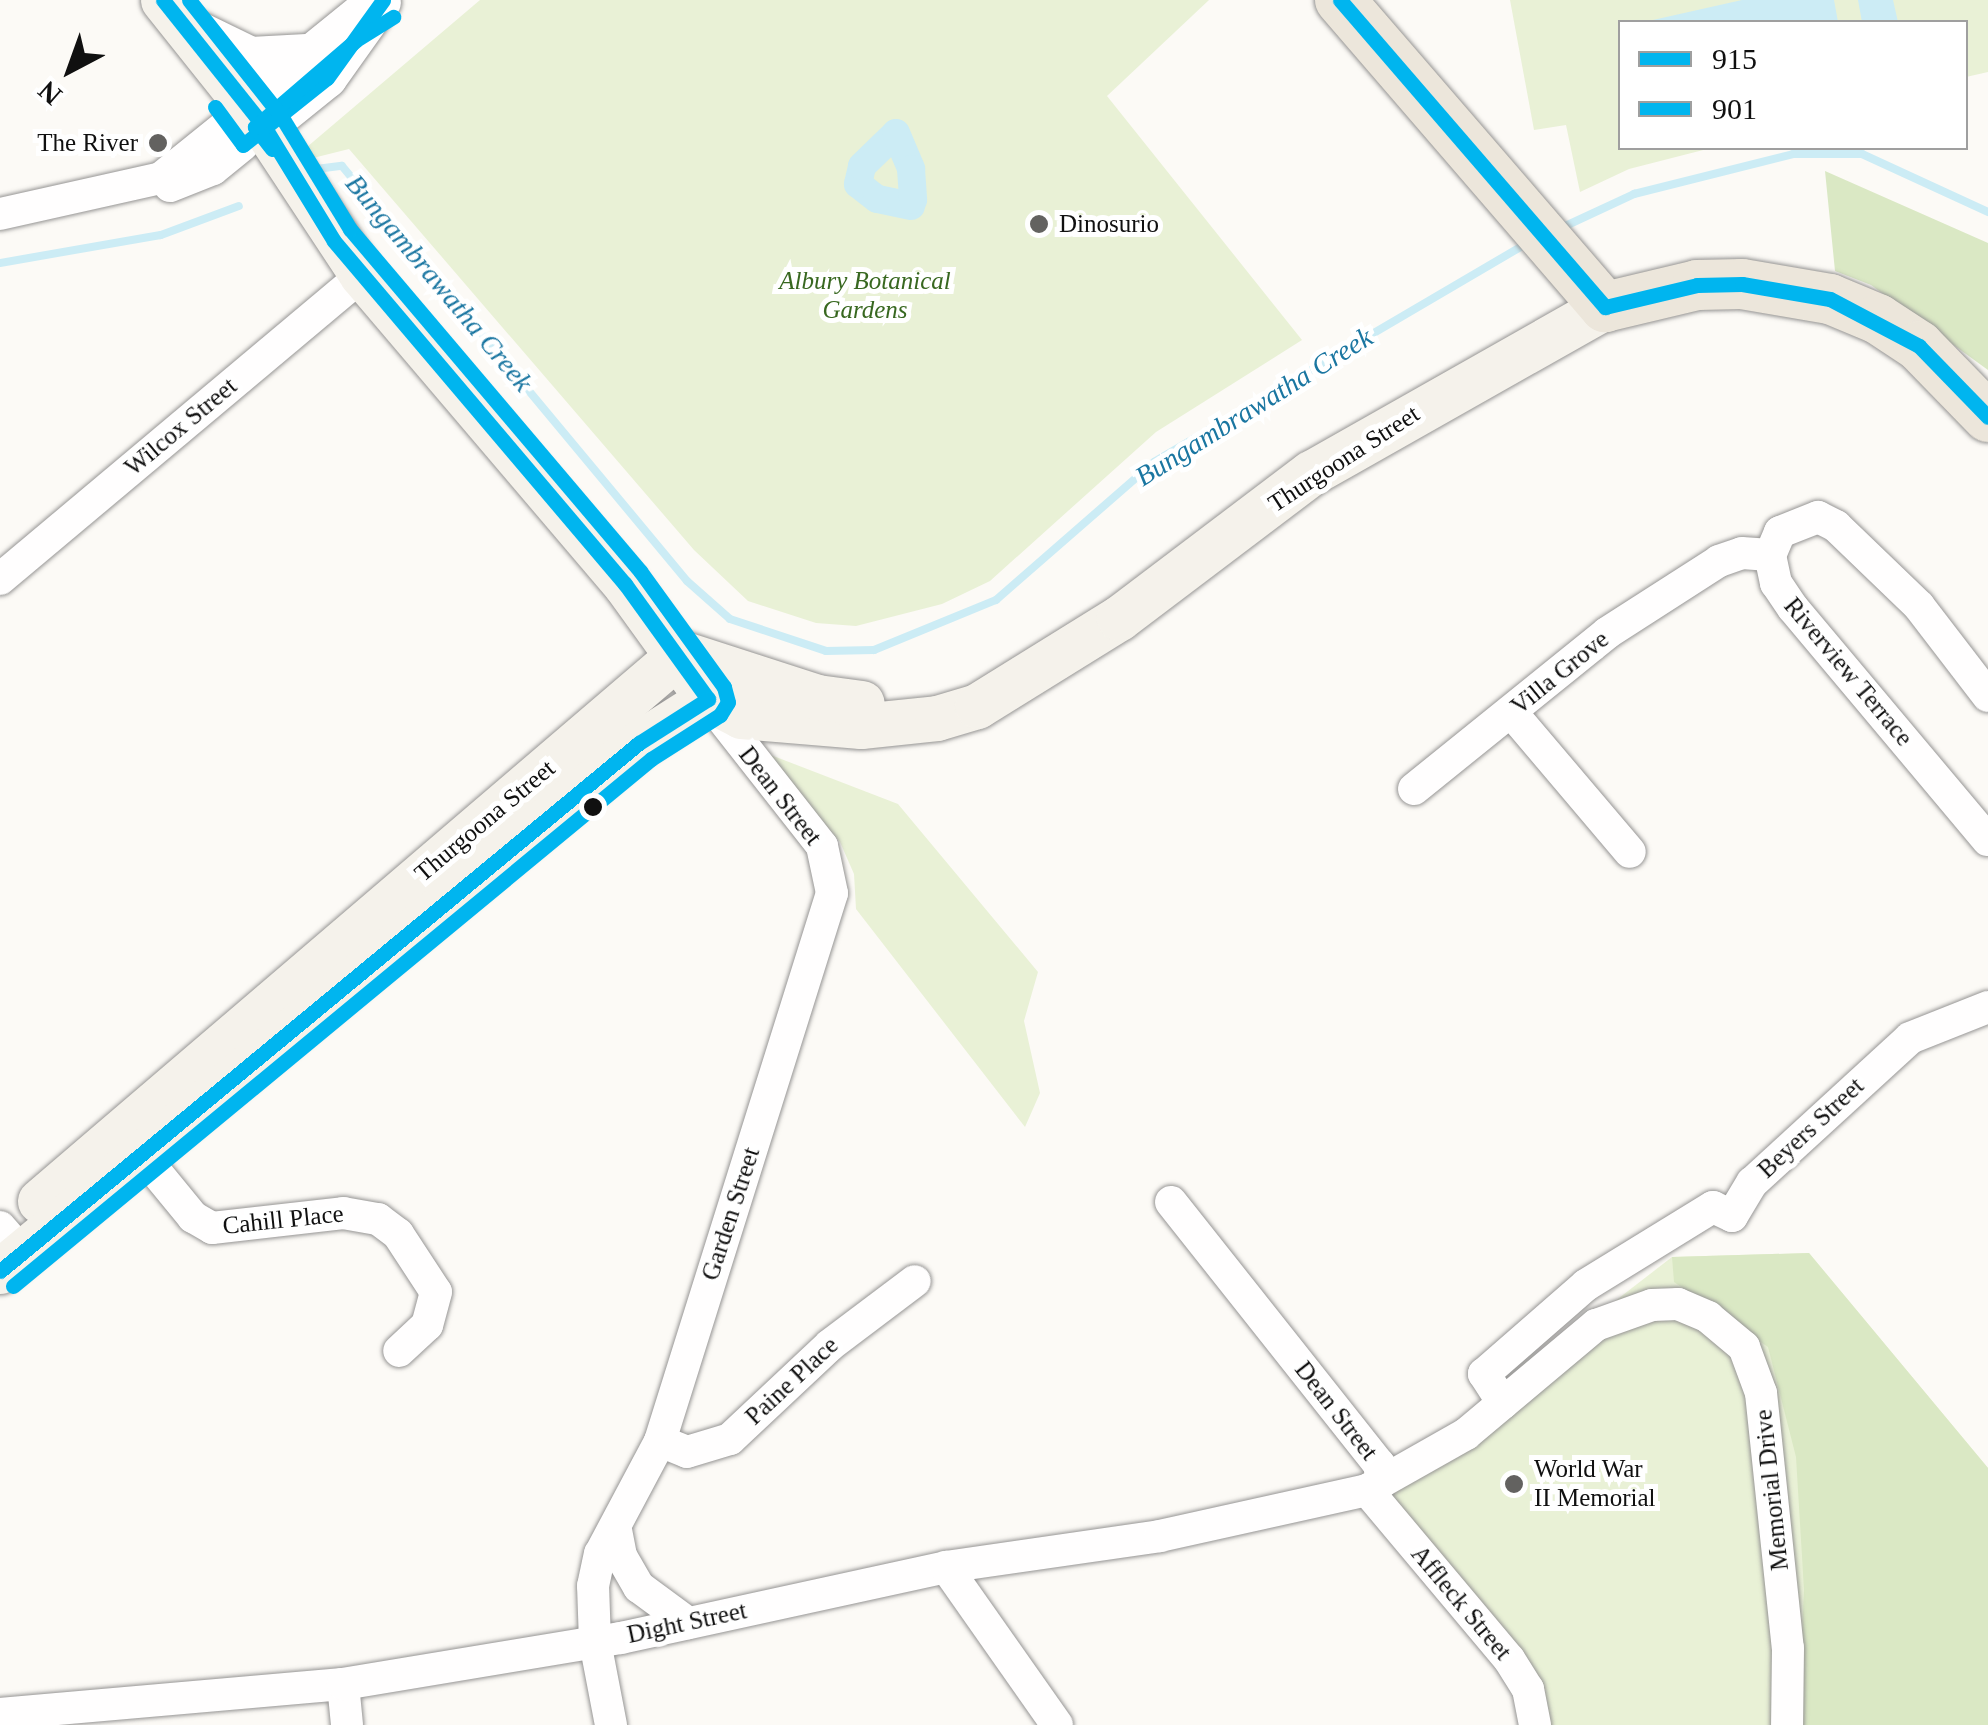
<!DOCTYPE html>
<html>
<head>
<meta charset="utf-8">
<style>
  body { margin:0 }
  #map { position:relative; width:1988px; height:1725px; overflow:hidden; background:#fcfaf6; font-family:Georgia,serif }
  div>[style] { position:absolute }
  .green>* { inset:0; background:#e9f1d6 }
  .forest>* { inset:0; background:#dae8c4 }
  .water>* { inset:0; background:#ccecf5 }
  .stream>* { height:8px; margin:-4px; padding:0 4px; transform-origin:4px; border-radius:4px; background:#ccecf5 }
  .canal>* { height:28px; margin:-14px; padding:0 14px; transform-origin:14px; border-radius:14px; background:#ccecf5 }
  .roads { filter:drop-shadow(0 0 2px #969594) drop-shadow(0 0 2px #969594) }
  .minor>* { height:32px; margin:-16px; padding:0 16px; transform-origin:16px; border-radius:16px; background:#fffefe }
  .tertiary>* { height:40px; margin:-20px; padding:0 20px; transform-origin:20px; border-radius:20px; background:#fffefe }
  .secondary>* { height:45px; margin:-22.5px; padding:0 22.5px; transform-origin:22.5px; border-radius:22.5px; background:#f5f2eb }
  .primary>* { height:50px; margin:-25px; padding:0 25px; transform-origin:25px; border-radius:25px; background:#ece6db }
  .bus-1>* { height:15px; margin:-7.5px; padding:0 7.5px; transform-origin:7.5px; border-radius:7.5px; background:#00b5ef }
  .bus-2>* { height:15px; margin:-7.5px; padding:0 7.5px; transform-origin:7.5px; border-radius:7.5px; background:#00b5ef }
  .dots>* { width:28px; height:28px; translate:-50% -50%; box-sizing:border-box; border:5px solid #fff; border-radius:50% }
  span { translate:-50% -50%; white-space:nowrap; text-align:center; line-height:1.15; -webkit-text-stroke:10px #fff; paint-order:stroke }
  .poi-label { font-size:25px; color:#101010 }
  .right { translate:-100% -50%; text-align:right }
  .left { translate:0 -50%; text-align:left }
  .park-label { font-size:25px; color:#386820; font-style:italic }
  .street-label { font-size:25px; color:#101010 }
  .water-label { font-size:28px; color:#1a76a1; font-style:italic }
  .legend { position:absolute; left:1618px; top:20px; width:350px; height:130px; box-sizing:border-box; background:#fff; border:2px solid #9f9f9f; margin:0; padding:12px 18px; list-style:none; font-size:30px; color:#101010 }
  .legend li { display:flex; align-items:center; gap:20px; height:50px }
  .legend b { width:50px; border:2px solid #9f9f9f }
  .north { position:absolute; left:20px; top:20px; width:100px; height:100px; -webkit-text-stroke:8px #fff; paint-order:stroke; rotate:221deg; font-size:28px; font-weight:700; line-height:40px; text-align:center; color:#101010 }
  .north::after { content:''; display:block; margin:auto; width:35px; height:45px; background:#101010; clip-path:polygon(50% 0,100% 100%,50% 72%,0 100%) }
</style>
</head>
<body>
<div id="map">
  <div class="green">
    <div style="clip-path:polygon(480px 0,1209px 0,1107px 96px,1302px 340px,1156px 432px,990px 581px,942px 604px,856px 626px,816px 623px,748px 601px,694px 550px,349px 149px,305px 160px,307px 147px)"></div>
    <div style="clip-path:polygon(1510px 0,1988px 0,1988px 72px,1966px 77px,1966px 22px,1620px 22px,1620px 148px,1711px 148px,1629px 169px,1580px 192px,1566px 125px,1534px 130px)"></div>
    <div style="clip-path:polygon(763px 752px,898px 804px,1038px 972px,1024px 1021px,1040px 1093px,1025px 1127px,856px 909px,854px 874px,840px 842px)"></div>
    <div style="clip-path:polygon(1809px 1253px,1988px 1468px,1988px 1725px,1546px 1725px,1372px 1489px,1672px 1257px)"></div>
  </div>
  <div class="forest">
    <div style="clip-path:polygon(1825px 171px,1988px 243px,1988px 370px,1871px 285px,1835px 271px)"></div>
    <div style="clip-path:polygon(1809px 1253px,1988px 1468px,1988px 1725px,1798px 1725px,1804px 1590px,1796px 1457px,1768px 1347px,1674px 1282px,1672px 1257px)"></div>
  </div>
  <div class="water">
    <div style="clip-path:polygon(1742px 0,1834px 0,1838px 22px,1644px 22px)"></div>
    <div style="clip-path:polygon(1858px 0,1893px 0,1898px 22px,1862px 22px)"></div>
  </div>
  <div class="stream">
    <div style="left:316px;top:169px;width:26px;rotate:-7deg"></div>
    <div style="left:342px;top:166px;width:540px;rotate:50.26deg"></div>
    <div style="left:687px;top:581px;width:57px;rotate:41.5deg"></div>
    <div style="left:730px;top:619px;width:101px;rotate:18.4deg"></div>
    <div style="left:826px;top:651px;width:48px;rotate:-1.2deg"></div>
    <div style="left:874px;top:650px;width:132px;rotate:-22.3deg"></div>
    <div style="left:996px;top:600px;width:210px;rotate:-41.1deg"></div>
    <div style="left:1154px;top:462px;width:431px;rotate:-30.4deg"></div>
    <div style="left:1561px;top:228px;width:81px;rotate:-25deg"></div>
    <div style="left:1634px;top:194px;width:164px;rotate:-14.1deg"></div>
    <div style="left:1793px;top:154px;width:69px"></div>
    <div style="left:1862px;top:154px;width:139px;rotate:24.7deg"></div>
    <div style="left:0;top:263px;width:163px;rotate:-9.9deg"></div>
    <div style="left:161px;top:235px;width:83px;rotate:-20.4deg"></div>
  </div>
  <div class="canal">
    <div style="left:911px;top:206px;width:35px;rotate:-168deg"></div>
    <div style="left:877px;top:199px;width:24px;rotate:-142deg"></div>
    <div style="left:858px;top:184px;width:18px;rotate:-77deg"></div>
    <div style="left:862px;top:166px;width:47px;rotate:-44.1deg"></div>
    <div style="left:896px;top:133px;width:39px;rotate:67deg"></div>
    <div style="left:911px;top:169px;width:31px;rotate:86deg"></div>
  </div>
  <div class="roads">
    <div class="minor">
      <div style="left:170px;top:186px;width:46px;rotate:-21.6deg"></div>
      <div style="left:213px;top:169px;width:38px;rotate:-39deg"></div>
      <div style="left:0;top:214px;width:165px;rotate:-12.6deg"></div>
      <div style="left:161px;top:178px;width:86px;rotate:-38.9deg"></div>
      <div style="left:0;top:579px;width:473px;rotate:-40deg"></div>
      <div style="left:1988px;top:696px;width:113px;rotate:-127.5deg"></div>
      <div style="left:1919px;top:606px;width:115px;rotate:-136.1deg"></div>
      <div style="left:1836px;top:526px;width:20px;rotate:-153deg"></div>
      <div style="left:1818px;top:517px;width:41px;rotate:158.5deg"></div>
      <div style="left:1780px;top:532px;width:25px;rotate:113deg"></div>
      <div style="left:1770px;top:555px;width:29px;rotate:78deg"></div>
      <div style="left:1776px;top:583px;width:30px;rotate:56deg"></div>
      <div style="left:1793px;top:608px;width:303px;rotate:50deg"></div>
      <div style="left:1512px;top:713px;width:182px;rotate:49.7deg"></div>
      <div style="left:1414px;top:789px;width:248px;rotate:-38.9deg"></div>
      <div style="left:1607px;top:633px;width:133px;rotate:-32.7deg"></div>
      <div style="left:1719px;top:561px;width:24px;rotate:-19deg"></div>
      <div style="left:1742px;top:553px;width:28px;rotate:4deg"></div>
      <div style="left:129px;top:1139px;width:101px;rotate:50.6deg"></div>
      <div style="left:193px;top:1217px;width:22px;rotate:30deg"></div>
      <div style="left:212px;top:1228px;width:132px;rotate:-6.5deg"></div>
      <div style="left:343px;top:1213px;width:36px;rotate:10deg"></div>
      <div style="left:378px;top:1219px;width:25px;rotate:37deg"></div>
      <div style="left:398px;top:1234px;width:69px;rotate:56.8deg"></div>
      <div style="left:436px;top:1292px;width:34px;rotate:105deg"></div>
      <div style="left:427px;top:1325px;width:38px;rotate:137deg"></div>
      <div style="left:1171px;top:1202px;width:335px;rotate:51.6deg"></div>
      <div style="left:1379px;top:1464px;width:18px;rotate:81deg"></div>
      <div style="left:0;top:1227px;width:33px;rotate:49deg"></div>
      <div style="left:1503px;top:1403px;width:35px;rotate:-123deg"></div>
      <div style="left:1484px;top:1374px;width:135px;rotate:-41.1deg"></div>
      <div style="left:1586px;top:1285px;width:149px;rotate:-31.6deg"></div>
      <div style="left:1713px;top:1207px;width:21px;rotate:25deg"></div>
      <div style="left:1732px;top:1216px;width:39px;rotate:-59deg"></div>
      <div style="left:1752px;top:1183px;width:214px;rotate:-42.5deg"></div>
      <div style="left:1910px;top:1038px;width:84px;rotate:-21.7deg"></div>
      <div style="left:660px;top:1441px;width:29px;rotate:22deg"></div>
      <div style="left:687px;top:1452px;width:45px;rotate:-16.8deg"></div>
      <div style="left:730px;top:1439px;width:137px;rotate:-43.2deg"></div>
      <div style="left:830px;top:1345px;width:106px;rotate:-37deg"></div>
      <div style="left:1367px;top:1490px;width:221px;rotate:50deg"></div>
      <div style="left:1509px;top:1659px;width:36px;rotate:58deg"></div>
      <div style="left:1528px;top:1689px;width:37px;rotate:79deg"></div>
      <div style="left:616px;top:1530px;width:26px;rotate:79deg"></div>
      <div style="left:621px;top:1556px;width:36px;rotate:60deg"></div>
      <div style="left:639px;top:1587px;width:61px;rotate:36.3deg"></div>
      <div style="left:946px;top:1567px;width:193px;rotate:54.9deg"></div>
      <div style="left:343px;top:1684px;width:41px;rotate:84.4deg"></div>
      <div style="left:0;top:1714px;width:344px;rotate:-5deg"></div>
      <div style="left:343px;top:1684px;width:282px;rotate:-9.4deg"></div>
      <div style="left:621px;top:1638px;width:333px;rotate:-12.3deg"></div>
      <div style="left:946px;top:1567px;width:216px;rotate:-8.2deg"></div>
      <div style="left:1160px;top:1536px;width:212px;rotate:-12.5deg"></div>
      <div style="left:1367px;top:1490px;width:114px;rotate:-29.5deg"></div>
      <div style="left:1466px;top:1434px;width:170px;rotate:-40deg"></div>
      <div style="left:1596px;top:1325px;width:59px;rotate:-19.7deg"></div>
      <div style="left:1652px;top:1305px;width:26px;rotate:-2deg"></div>
      <div style="left:1678px;top:1304px;width:33px;rotate:23deg"></div>
      <div style="left:1708px;top:1317px;width:47px;rotate:39.8deg"></div>
      <div style="left:1744px;top:1347px;width:49px;rotate:69.7deg"></div>
      <div style="left:1761px;top:1393px;width:256px;rotate:84deg"></div>
      <div style="left:1788px;top:1648px;width:77px;rotate:90.7deg"></div>
      <div style="left:611px;top:1725px;width:85px;rotate:-100.9deg"></div>
      <div style="left:595px;top:1642px;width:56px;rotate:-92deg"></div>
      <div style="left:593px;top:1586px;width:33px;rotate:-78deg"></div>
      <div style="left:600px;top:1554px;width:128px;rotate:-62deg"></div>
      <div style="left:660px;top:1441px;width:574px;rotate:-72.57deg"></div>
      <div style="left:832px;top:893px;width:48px;rotate:-102deg"></div>
      <div style="left:822px;top:846px;width:182px;rotate:-128.1deg"></div>
    </div>
    <div class="tertiary">
      <div style="left:183px;top:24px;width:76px;rotate:25.9deg"></div>
      <div style="left:251px;top:57px;width:56px;rotate:-3.1deg"></div>
      <div style="left:248px;top:106px;width:148px;rotate:-39deg"></div>
      <div style="left:265px;top:128px;width:80px;rotate:-38.9deg"></div>
      <div style="left:327px;top:78px;width:93px;rotate:-54.6deg"></div>
    </div>
    <div class="secondary">
      <div style="left:163px;top:0;width:164px;rotate:51.4deg"></div>
      <div style="left:265px;top:128px;width:176px;rotate:56.6deg"></div>
      <div style="left:362px;top:275px;width:406px;rotate:49.6deg"></div>
      <div style="left:625px;top:584px;width:142px;rotate:54.2deg"></div>
      <div style="left:708px;top:699px;width:37px;rotate:27deg"></div>
      <div style="left:741px;top:716px;width:120px;rotate:4.8deg"></div>
      <div style="left:861px;top:726px;width:76px;rotate:-6deg"></div>
      <div style="left:937px;top:718px;width:42px;rotate:-16.7deg"></div>
      <div style="left:977px;top:706px;width:167px;rotate:-31.8deg"></div>
      <div style="left:1119px;top:618px;width:241px;rotate:-37.1deg"></div>
      <div style="left:1311px;top:473px;width:338px;rotate:-29.5deg"></div>
      <div style="left:681px;top:653px;width:143px;rotate:17.9deg"></div>
      <div style="left:817px;top:697px;width:45px;rotate:7.6deg"></div>
      <div style="left:40px;top:1201px;width:843px;rotate:-40.53deg"></div>
      <div style="left:0;top:1271px;width:829px;rotate:-39.57deg"></div>
      <div style="left:639px;top:743px;width:82px;rotate:-32.5deg"></div>
    </div>
    <div class="primary">
      <div style="left:1340px;top:0;width:406px;rotate:49.2deg"></div>
      <div style="left:1605px;top:307px;width:95px;rotate:-13.4deg"></div>
      <div style="left:1697px;top:285px;width:45px;rotate:-1.3deg"></div>
      <div style="left:1742px;top:284px;width:89px;rotate:9.7deg"></div>
      <div style="left:1830px;top:299px;width:52px;rotate:22.6deg"></div>
      <div style="left:1878px;top:319px;width:49px;rotate:33.4deg"></div>
      <div style="left:1919px;top:346px;width:99px;rotate:45.8deg"></div>
    </div>
  </div>
  <div class="bus-1">
    <div style="left:163px;top:0;width:164px;rotate:51.4deg"></div>
    <div style="left:265px;top:128px;width:132px;rotate:58.6deg"></div>
    <div style="left:334px;top:241px;width:450px;rotate:49.7deg"></div>
    <div style="left:625px;top:584px;width:142px;rotate:54.2deg"></div>
    <div style="left:1340px;top:0;width:406px;rotate:49.2deg"></div>
    <div style="left:1605px;top:307px;width:95px;rotate:-13.4deg"></div>
    <div style="left:1697px;top:285px;width:45px;rotate:-1.3deg"></div>
    <div style="left:1742px;top:284px;width:89px;rotate:9.7deg"></div>
    <div style="left:1830px;top:299px;width:101px;rotate:27.8deg"></div>
    <div style="left:1919px;top:346px;width:99px;rotate:45.8deg"></div>
    <div style="left:215px;top:107px;width:47px;rotate:53.6deg"></div>
    <div style="left:243px;top:145px;width:107px;rotate:-38.6deg"></div>
    <div style="left:327px;top:78px;width:96px;rotate:-54.3deg"></div>
    <div style="left:0;top:1271px;width:829px;rotate:-39.57deg"></div>
    <div style="left:639px;top:743px;width:82px;rotate:-32.5deg"></div>
  </div>
  <div class="bus-2">
    <div style="left:272px;top:149px;width:28px;rotate:-128deg"></div>
    <div style="left:255px;top:127px;width:133px;rotate:-40.7deg"></div>
    <div style="left:356px;top:40px;width:44px;rotate:-31.9deg"></div>
    <div style="left:13px;top:1286px;width:828px;rotate:-39.56deg"></div>
    <div style="left:651px;top:759px;width:82px;rotate:-32.5deg"></div>
    <div style="left:720px;top:715px;width:15px;rotate:-58deg"></div>
    <div style="left:728px;top:702px;width:16px;rotate:-105deg"></div>
    <div style="left:724px;top:687px;width:143px;rotate:-125.9deg"></div>
    <div style="left:640px;top:571px;width:448px;rotate:-130.3deg"></div>
    <div style="left:350px;top:229px;width:132px;rotate:-121.4deg"></div>
    <div style="left:281px;top:116px;width:148px;rotate:-128.4deg"></div>
  </div>
  <div class="dots">
    <div style="left:158px;top:143px;background:#636260"></div>
    <div style="left:1039px;top:224px;background:#636260"></div>
    <div style="left:593px;top:807px;background:#101010"></div>
    <div style="left:1514px;top:1484px;background:#636260"></div>
  </div>
  <div class="poi-label">
    <span class="right" style="left:138px;top:143px">The River</span>
    <span class="left" style="left:1059px;top:224px">Dinosurio</span>
    <span class="left" style="left:1534px;top:1484px">World War<br>II Memorial</span>
  </div>
  <div class="park-label">
    <span style="left:865px;top:296px">Albury Botanical<br>Gardens</span>
  </div>
  <div class="street-label">
    <span style="left:181px;top:427px;rotate:-40deg">Wilcox Street</span>
    <span style="left:1344px;top:459px;rotate:-33deg">Thurgoona Street</span>
    <span style="left:1848px;top:672px;rotate:50deg">Riverview Terrace</span>
    <span style="left:1560px;top:673px;rotate:-39deg">Villa Grove</span>
    <span style="left:780px;top:796px;rotate:52deg">Dean Street</span>
    <span style="left:485px;top:821px;rotate:-40deg">Thurgoona Street</span>
    <span style="left:1811px;top:1128px;rotate:-43deg">Beyers Street</span>
    <span style="left:731px;top:1214px;rotate:-72deg">Garden Street</span>
    <span style="left:283px;top:1220px;rotate:-6deg">Cahill Place</span>
    <span style="left:792px;top:1381px;rotate:-43deg">Paine Place</span>
    <span style="left:1336px;top:1411px;rotate:52deg">Dean Street</span>
    <span style="left:1772px;top:1490px;rotate:-96deg">Memorial Drive</span>
    <span style="left:1461px;top:1603px;rotate:50deg">Affleck Street</span>
    <span style="left:687px;top:1623px;rotate:-12deg">Dight Street</span>
  </div>
  <div class="water-label">
    <span style="left:439px;top:283px;rotate:50deg">Bungambrawatha Creek</span>
    <span style="left:1254px;top:407px;rotate:-32deg">Bungambrawatha Creek</span>
  </div>
  <ul class="legend">
  <li><b style="height:12px;background:#00b5ef"></b>915</li>
  <li><b style="height:12px;background:#00b5ef"></b>901</li>
  </ul>
  <div class="north">N</div>
</div>
</body>
</html>
